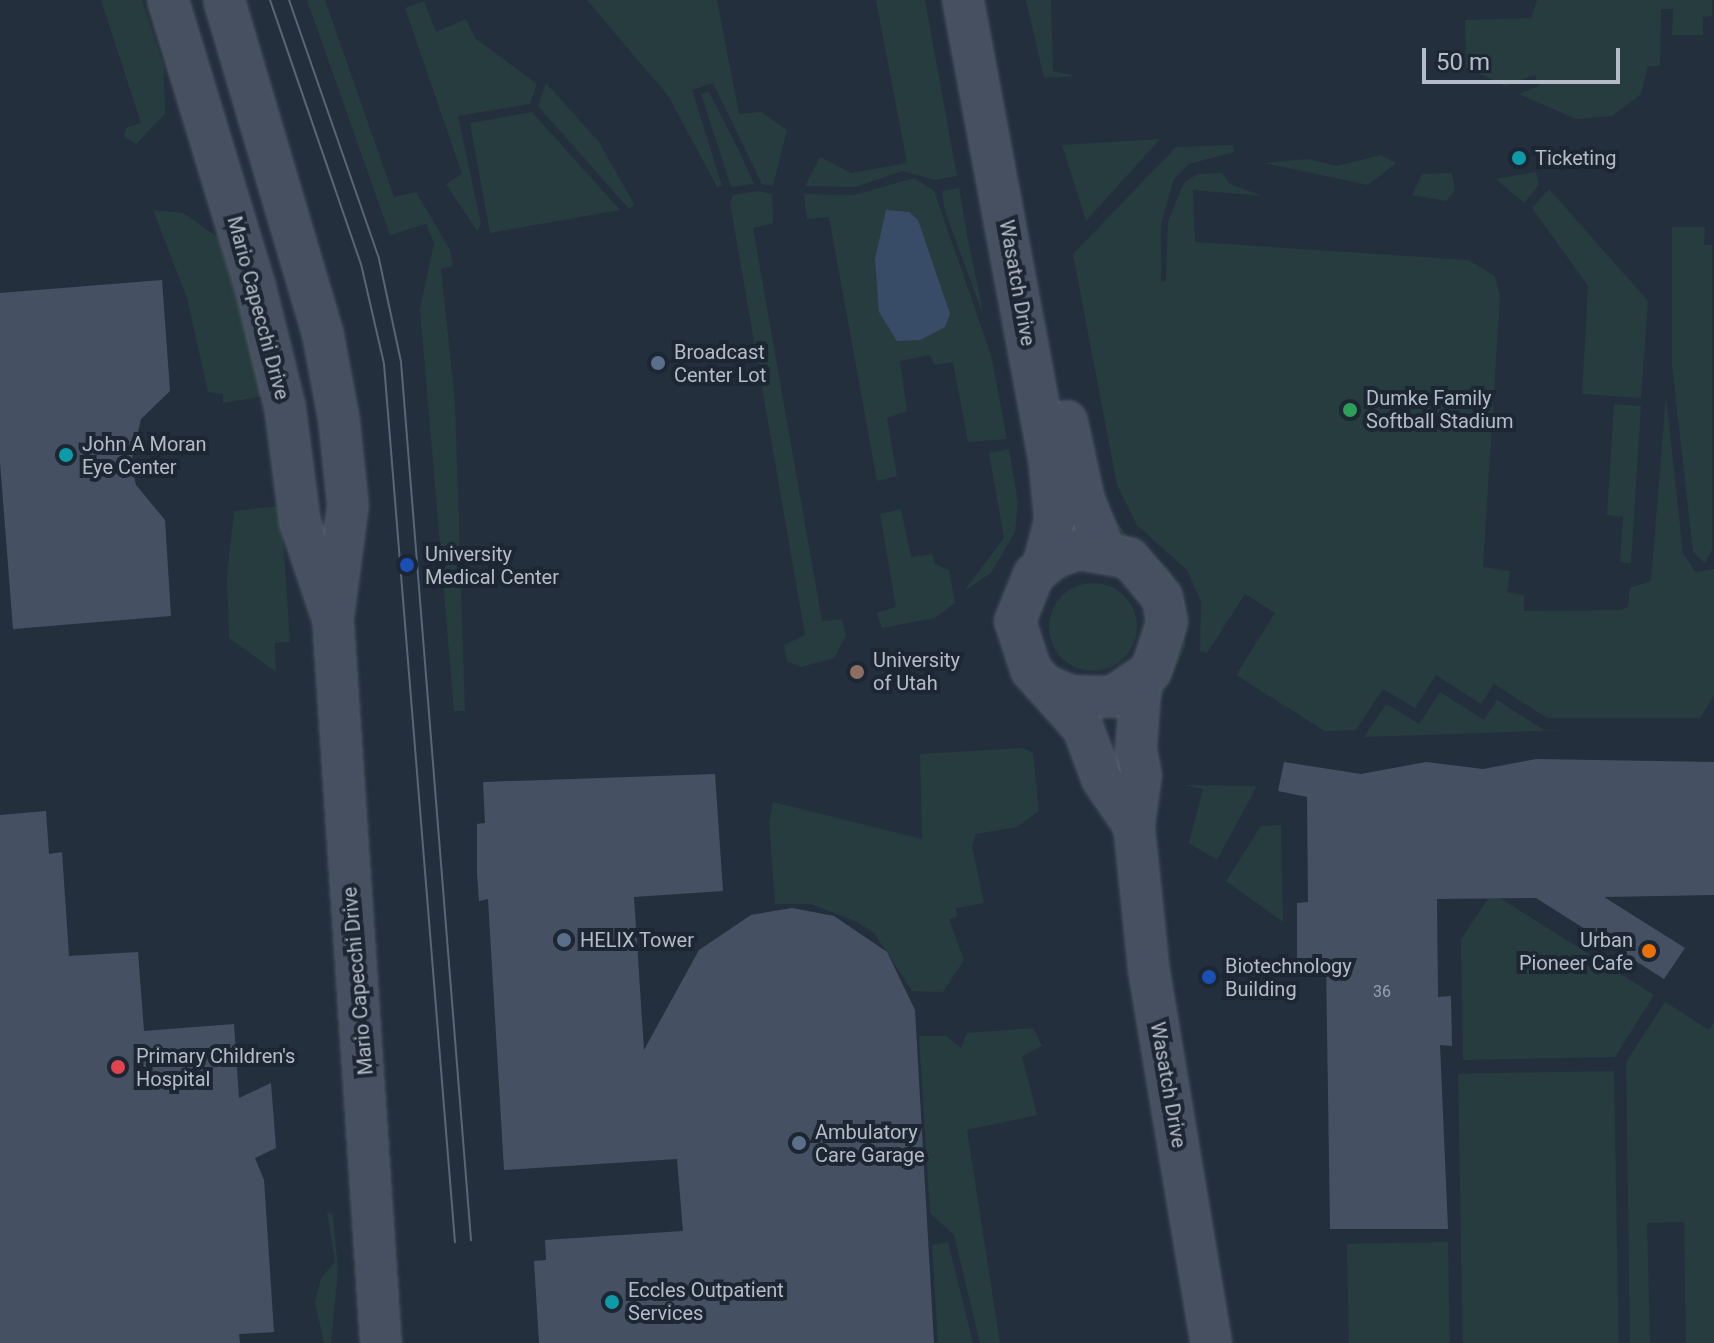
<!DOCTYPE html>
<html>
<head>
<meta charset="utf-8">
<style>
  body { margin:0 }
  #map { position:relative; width:1714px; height:1343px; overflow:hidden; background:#242f3e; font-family:Roboto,sans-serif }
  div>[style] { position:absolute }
  .green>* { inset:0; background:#263c3f; transform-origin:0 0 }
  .round { border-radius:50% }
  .water>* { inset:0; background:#394c67 }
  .building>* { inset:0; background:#455162 }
  .roads { filter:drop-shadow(0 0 2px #565f6c) drop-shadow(0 0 2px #565f6c) }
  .secondary>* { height:38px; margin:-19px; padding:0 19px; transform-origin:19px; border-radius:19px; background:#465061 }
  .tram>* { height:2px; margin:-1px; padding:0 1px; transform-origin:1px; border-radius:1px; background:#5a6575 }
  .dots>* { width:22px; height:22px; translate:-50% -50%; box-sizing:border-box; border:4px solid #1d2633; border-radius:50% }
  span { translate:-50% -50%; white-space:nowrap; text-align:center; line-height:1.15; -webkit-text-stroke:8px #1d2633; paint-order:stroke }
  .number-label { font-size:16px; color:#98a1af }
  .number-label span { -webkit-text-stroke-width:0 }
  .poi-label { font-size:20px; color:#b4bcc9 }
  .left { translate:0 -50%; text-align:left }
  .right { translate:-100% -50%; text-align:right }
  .street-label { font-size:20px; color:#b4bcc9 }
  .scale { position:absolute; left:1422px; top:48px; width:198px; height:36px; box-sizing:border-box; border:4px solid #b4bcc9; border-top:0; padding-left:10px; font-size:24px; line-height:28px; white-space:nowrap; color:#b4bcc9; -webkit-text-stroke:6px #1d2633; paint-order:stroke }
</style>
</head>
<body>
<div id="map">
  <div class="green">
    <div style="clip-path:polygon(101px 0,142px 0,164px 67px,165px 114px,136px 144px,124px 137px,126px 128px,141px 123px)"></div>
    <div style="clip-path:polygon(307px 0,325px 0,394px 197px,416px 192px,450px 250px,453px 266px,441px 269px,455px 402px,465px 711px,454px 711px,420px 309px,434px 243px,426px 224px,390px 235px)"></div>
    <div style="clip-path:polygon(587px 0,717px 0,739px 114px,761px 112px,787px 130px,773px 186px,762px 184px,713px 83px,692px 90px,722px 186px,717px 187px,669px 97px)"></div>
    <div style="clip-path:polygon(876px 0,925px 0,957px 176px,935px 180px,902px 171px,856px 187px,805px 186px,820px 157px,851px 173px,907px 163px)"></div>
    <div style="clip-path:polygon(1026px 0,1051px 0,1053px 71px,1075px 76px,1044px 78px)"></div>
    <div style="clip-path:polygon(1537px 0,1712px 0,1712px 16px,1703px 17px,1703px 35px,1672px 35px,1673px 9px,1661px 9px,1660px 66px,1648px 66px,1641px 94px,1612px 116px,1576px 119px,1519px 94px,1539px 86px,1535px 75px,1505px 86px,1466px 67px,1465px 20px,1531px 18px)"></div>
    <div style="clip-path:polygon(424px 1px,436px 32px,466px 19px,475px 38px,537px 84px,530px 104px,458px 116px,481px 224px,477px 231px,446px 184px,462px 174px,405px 8px)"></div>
    <div style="clip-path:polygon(546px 83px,599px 142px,634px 204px,629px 209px,538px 106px)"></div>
    <div style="clip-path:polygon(709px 92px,739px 151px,754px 184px,731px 187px,701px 94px)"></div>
    <div style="clip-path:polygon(532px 112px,620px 210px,490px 233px,470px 123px)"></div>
    <div style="clip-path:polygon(1160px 139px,1086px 221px,1062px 145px)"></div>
    <div style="clip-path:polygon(1233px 145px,1234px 152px,1189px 164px,1174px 179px,1161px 224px,1161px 282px,1166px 281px,1168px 221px,1184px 183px,1197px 174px,1222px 173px,1230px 184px,1262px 196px,1193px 190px,1195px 242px,1468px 260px,1495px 276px,1500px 296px,1483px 567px,1510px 571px,1507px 592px,1524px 595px,1524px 611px,1621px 610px,1628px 607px,1630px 588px,1651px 581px,1666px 395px,1683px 554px,1696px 572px,1714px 569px,1714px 696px,1700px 718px,1547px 718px,1494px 684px,1481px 704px,1436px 675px,1415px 708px,1383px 689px,1356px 730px,1325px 731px,1236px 675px,1275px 613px,1245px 594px,1207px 653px,1200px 651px,1201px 602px,1187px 570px,1137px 525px,1117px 485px,1073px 254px,1176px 147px)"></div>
    <div style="clip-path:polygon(1381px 155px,1396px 163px,1368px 185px,1264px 163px,1308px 159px,1337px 166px)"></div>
    <div style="clip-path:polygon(1536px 172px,1539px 185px,1524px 203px,1496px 179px)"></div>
    <div style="clip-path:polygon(1452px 173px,1455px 190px,1446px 201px,1412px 195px,1422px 174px)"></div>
    <div style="clip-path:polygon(914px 178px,934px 191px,991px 355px,1007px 439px,968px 442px,953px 362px,934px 365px,930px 355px,900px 361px,907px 411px,887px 418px,897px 476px,877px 481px,829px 217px,807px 219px,804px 194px,854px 195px)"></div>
    <div style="clip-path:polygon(959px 188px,968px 240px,984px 317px,945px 211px,942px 191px)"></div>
    <div style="clip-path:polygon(1549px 189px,1648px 301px,1641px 398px,1582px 394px,1588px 286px,1532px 208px)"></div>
    <div style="clip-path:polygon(758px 191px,772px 194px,773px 223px,753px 228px,822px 621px,842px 619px,846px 636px,834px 658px,801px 667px,787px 661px,784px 645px,805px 635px,730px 203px,733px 195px)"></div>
    <div style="clip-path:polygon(153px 210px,183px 213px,219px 238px,265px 396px,223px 403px,223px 394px,208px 392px,187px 298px)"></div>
    <div style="clip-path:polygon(1672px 227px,1705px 227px,1704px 245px,1712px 245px,1712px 550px,1705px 563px,1693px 552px,1672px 365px)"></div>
    <div style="clip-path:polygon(1614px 404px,1641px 406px,1631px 563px,1620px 562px,1623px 517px,1607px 515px)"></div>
    <div style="clip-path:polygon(1009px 449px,1018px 503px,1015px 532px,991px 573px,964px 591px,1004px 538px,989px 453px)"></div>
    <div style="clip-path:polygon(281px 506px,290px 642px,275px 643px,276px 672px,229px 638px,227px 577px,234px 511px)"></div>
    <div style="clip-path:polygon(901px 509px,911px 557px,932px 554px,935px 564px,949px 570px,955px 603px,935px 618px,882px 628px,877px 613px,896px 607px,880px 514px)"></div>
    <div style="clip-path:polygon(1108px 511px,1128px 537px,1168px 568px,1185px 602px,1185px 647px,1156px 710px,1155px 693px,1171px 667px,1128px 544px)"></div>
    <div class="round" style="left:1049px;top:583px;width:88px;height:88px"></div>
    <div style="clip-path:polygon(1440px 692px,1484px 720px,1497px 700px,1544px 730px,1569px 730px,1364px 737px,1386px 704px,1419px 724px)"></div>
    <div style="clip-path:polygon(1023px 748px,1033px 753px,1039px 811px,1017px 827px,976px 834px,972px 846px,984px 903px,956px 908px,957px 917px,949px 919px,964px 960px,943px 992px,912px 991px,874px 933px,857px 922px,811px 904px,775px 904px,769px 822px,773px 802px,922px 839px,920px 754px)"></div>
    <div style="clip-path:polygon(1185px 785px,1257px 786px,1217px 860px,1189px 843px,1203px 789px)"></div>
    <div style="clip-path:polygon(1281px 825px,1283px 922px,1226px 881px,1261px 826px)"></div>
    <div style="clip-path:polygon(1492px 893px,1654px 995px,1615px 1057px,1463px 1060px,1461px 939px)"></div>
    <div style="clip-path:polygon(1665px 1002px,1709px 1030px,1714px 1023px,1714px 1343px,1686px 1343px,1684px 1222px,1647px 1223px,1650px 1343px,1630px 1343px,1626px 1062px)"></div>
    <div style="clip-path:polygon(1033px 1028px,1042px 1046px,1022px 1056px,1037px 1115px,967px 1130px,1000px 1343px,980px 1343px,954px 1235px,930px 1213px,919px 1036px,946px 1036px,961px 1048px,967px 1033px)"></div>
    <div style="left:1614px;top:1071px;width:272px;height:156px;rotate:89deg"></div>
    <div style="clip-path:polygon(327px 1212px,333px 1215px,338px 1270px,331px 1343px,324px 1343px,315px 1302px,321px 1278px,335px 1262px)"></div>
    <div style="clip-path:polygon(948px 1242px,973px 1343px,938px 1343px,932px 1245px)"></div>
    <div style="left:1448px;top:1242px;width:101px;height:101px;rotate:89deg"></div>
  </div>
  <div class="water">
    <div style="clip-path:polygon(886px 210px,909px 212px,918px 220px,950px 314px,945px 327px,920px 340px,897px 341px,879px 312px,875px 259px)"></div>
  </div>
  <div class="building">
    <div style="clip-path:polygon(162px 280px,170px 391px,141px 419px,131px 463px,136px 485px,165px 520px,171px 616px,13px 629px,0 462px,0 293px)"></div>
    <div style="clip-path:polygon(1536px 759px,1714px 762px,1714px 895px,1604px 897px,1685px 948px,1664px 979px,1536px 898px,1437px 899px,1438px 997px,1451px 996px,1452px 1046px,1440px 1045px,1448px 1229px,1330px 1229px,1326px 958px,1297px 958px,1297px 903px,1308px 902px,1307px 797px,1278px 791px,1284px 762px,1361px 774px,1426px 762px,1483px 769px)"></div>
    <div style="clip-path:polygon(715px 774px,723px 891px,634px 897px,644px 1050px,699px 950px,751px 915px,792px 908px,834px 916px,887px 952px,915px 1010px,934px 1343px,539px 1343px,534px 1261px,546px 1260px,545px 1240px,683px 1231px,677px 1159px,504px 1170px,488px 899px,479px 901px,477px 874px,477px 824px,485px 823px,483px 782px)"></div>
    <div style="clip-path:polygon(46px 811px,49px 854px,62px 852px,69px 956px,138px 952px,144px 1031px,234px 1024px,239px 1098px,271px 1083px,276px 1148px,255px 1158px,264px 1180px,274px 1332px,239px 1334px,240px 1343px,0 1343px,0 815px)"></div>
  </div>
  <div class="roads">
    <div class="secondary">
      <div style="left:168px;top:0;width:299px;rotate:73.1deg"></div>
      <div style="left:255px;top:286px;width:125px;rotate:76.1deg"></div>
      <div style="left:285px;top:407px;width:116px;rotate:82.6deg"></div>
      <div style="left:300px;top:522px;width:94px;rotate:71.4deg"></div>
      <div style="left:224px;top:0;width:349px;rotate:73.5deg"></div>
      <div style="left:323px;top:335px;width:86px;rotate:79.3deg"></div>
      <div style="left:339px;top:420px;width:85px;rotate:84deg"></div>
      <div style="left:348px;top:505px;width:115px;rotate:97.5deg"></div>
      <div style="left:333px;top:619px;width:726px;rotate:86.21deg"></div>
      <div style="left:963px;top:0;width:467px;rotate:79.4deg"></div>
      <div style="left:1049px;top:459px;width:61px;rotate:84.4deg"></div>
      <div style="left:1055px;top:520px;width:48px;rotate:104.6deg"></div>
      <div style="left:1067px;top:421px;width:80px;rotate:77.7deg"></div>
      <div style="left:1084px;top:499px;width:54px;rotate:68.2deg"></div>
      <div style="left:1141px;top:681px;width:68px;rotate:94.2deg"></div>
      <div style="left:1136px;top:749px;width:26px;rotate:79deg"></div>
      <div style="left:1141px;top:775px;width:51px;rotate:97.8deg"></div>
      <div style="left:1134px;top:826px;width:146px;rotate:84.1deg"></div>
      <div style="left:1149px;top:971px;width:377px;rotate:80.5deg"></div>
      <div style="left:1050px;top:687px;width:22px;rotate:24deg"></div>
      <div style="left:1070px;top:696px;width:42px;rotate:1.4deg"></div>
      <div style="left:1112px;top:697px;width:47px;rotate:-33.7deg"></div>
      <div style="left:1151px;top:671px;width:52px;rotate:-71.9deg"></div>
      <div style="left:1167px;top:622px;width:25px;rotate:-101deg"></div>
      <div style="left:1162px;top:597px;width:51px;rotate:-130.2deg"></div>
      <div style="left:1129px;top:558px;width:52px;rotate:-170deg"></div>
      <div style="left:1078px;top:549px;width:26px;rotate:159deg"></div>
      <div style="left:1054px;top:558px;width:26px;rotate:141deg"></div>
      <div style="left:1034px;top:574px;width:51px;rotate:112deg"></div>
      <div style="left:1015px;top:621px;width:52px;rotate:71.9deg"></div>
      <div style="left:1031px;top:670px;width:78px;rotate:48.1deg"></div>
      <div style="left:1083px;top:728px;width:54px;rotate:69.6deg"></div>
      <div style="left:1102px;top:779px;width:57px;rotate:55.8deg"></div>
    </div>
  </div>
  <div class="tram">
    <div style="left:270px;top:0;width:279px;rotate:71deg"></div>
    <div style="left:361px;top:264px;width:103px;rotate:77deg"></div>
    <div style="left:384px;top:364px;width:881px;rotate:85.38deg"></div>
    <div style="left:289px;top:0;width:274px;rotate:70.8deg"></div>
    <div style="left:379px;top:259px;width:105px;rotate:77.9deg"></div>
    <div style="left:401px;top:362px;width:881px;rotate:85.44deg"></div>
  </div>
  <div class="dots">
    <div style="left:1519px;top:158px;background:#0f9aa8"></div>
    <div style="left:658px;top:363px;background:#5c6f8a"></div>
    <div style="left:1350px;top:410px;background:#2e9e5b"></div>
    <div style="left:66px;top:455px;background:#0f9aa8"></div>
    <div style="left:407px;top:565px;background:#1a4fb4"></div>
    <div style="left:857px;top:672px;background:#8d6e63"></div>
    <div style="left:564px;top:940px;background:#5c6f8a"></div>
    <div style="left:1649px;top:951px;background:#e8710a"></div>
    <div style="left:1209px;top:977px;background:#1a4fb4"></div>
    <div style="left:118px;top:1067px;background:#e0444e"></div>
    <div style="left:799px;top:1143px;background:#5c6f8a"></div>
    <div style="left:612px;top:1302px;background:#0f9aa8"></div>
  </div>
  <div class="number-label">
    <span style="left:1382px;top:992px">36</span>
  </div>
  <div class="poi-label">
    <span class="left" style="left:1535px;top:158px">Ticketing</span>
    <span class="left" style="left:674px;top:364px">Broadcast<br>Center Lot</span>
    <span class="left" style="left:1366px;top:410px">Dumke Family<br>Softball Stadium</span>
    <span class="left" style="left:82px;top:456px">John A Moran<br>Eye Center</span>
    <span class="left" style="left:425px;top:566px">University<br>Medical Center</span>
    <span class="left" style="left:873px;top:672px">University<br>of Utah</span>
    <span class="left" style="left:580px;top:940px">HELIX Tower</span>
    <span class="right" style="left:1633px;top:952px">Urban<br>Pioneer Cafe</span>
    <span class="left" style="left:1225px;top:978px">Biotechnology<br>Building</span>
    <span class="left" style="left:136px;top:1068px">Primary Children's<br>Hospital</span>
    <span class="left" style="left:815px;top:1144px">Ambulatory<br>Care Garage</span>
    <span class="left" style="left:628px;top:1302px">Eccles Outpatient<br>Services</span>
  </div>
  <div class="street-label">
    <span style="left:1017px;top:283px;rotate:80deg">Wasatch Drive</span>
    <span style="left:258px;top:308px;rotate:75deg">Mario Capecchi Drive</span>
    <span style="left:358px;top:981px;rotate:-95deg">Mario Capecchi Drive</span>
    <span style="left:1168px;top:1085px;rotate:80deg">Wasatch Drive</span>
  </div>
  <div class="scale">50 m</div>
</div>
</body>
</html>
